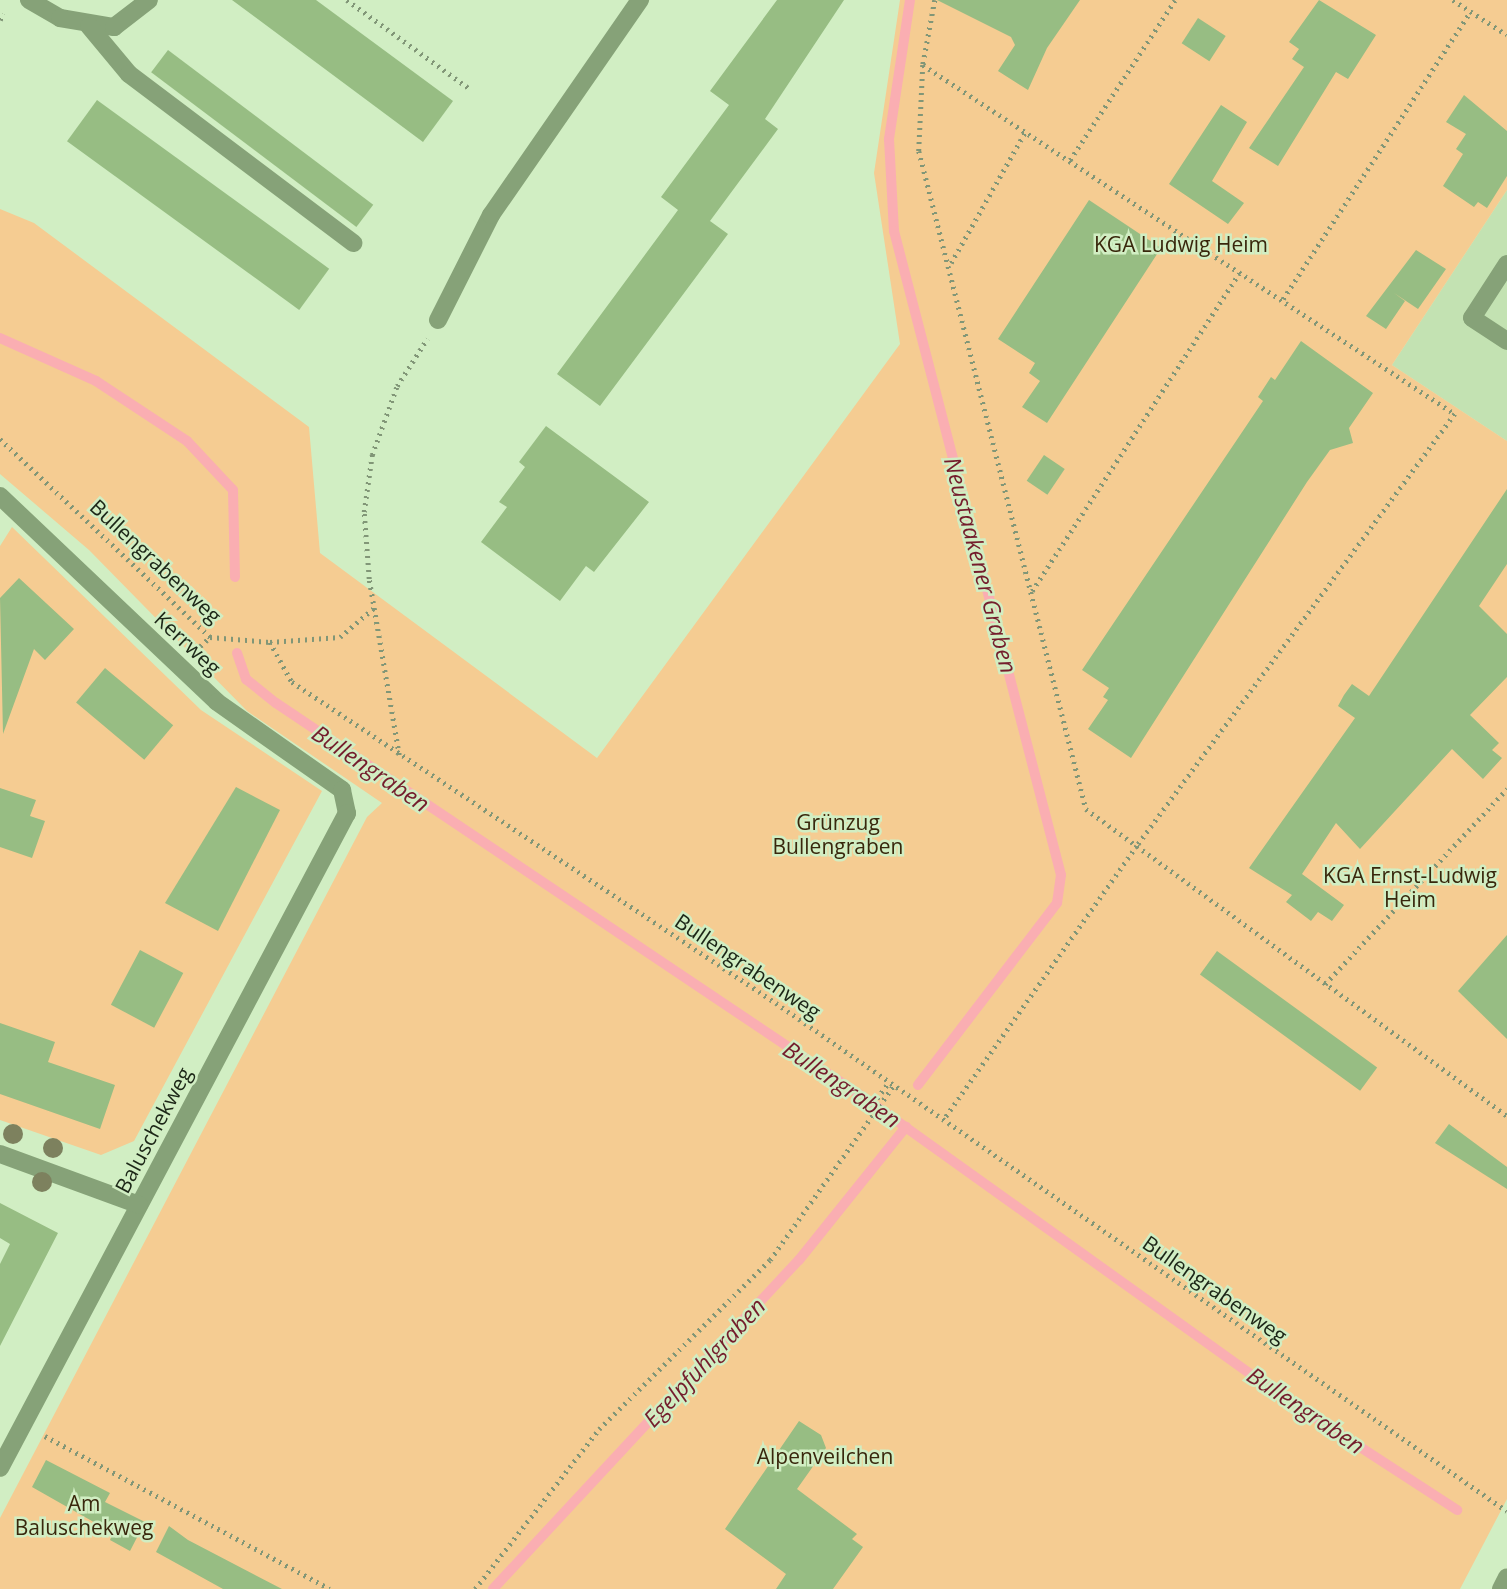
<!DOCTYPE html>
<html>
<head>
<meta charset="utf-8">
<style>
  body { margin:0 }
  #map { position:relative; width:1507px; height:1589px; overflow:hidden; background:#d1eec3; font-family:"Open Sans",sans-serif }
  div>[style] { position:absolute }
  .built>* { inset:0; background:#c3e2b2 }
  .green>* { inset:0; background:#f5cc92 }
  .stream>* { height:10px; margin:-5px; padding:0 5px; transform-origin:5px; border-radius:5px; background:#faaeb2 }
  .building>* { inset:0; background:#97bd83; transform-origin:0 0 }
  .path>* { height:4.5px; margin-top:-2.25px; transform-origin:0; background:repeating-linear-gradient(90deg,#819677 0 2px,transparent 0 7px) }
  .minor>* { height:18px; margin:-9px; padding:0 9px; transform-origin:9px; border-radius:9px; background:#86a278 }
  .trees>* { width:20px; height:20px; margin:-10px; border-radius:50%; background:#7d815e }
  span { translate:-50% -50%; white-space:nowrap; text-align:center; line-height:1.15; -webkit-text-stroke:5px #d1eec3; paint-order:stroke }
  .park-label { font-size:21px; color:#39270c }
  .street-label { font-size:21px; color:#1c2617 }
  .water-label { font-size:23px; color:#741d2c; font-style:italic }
</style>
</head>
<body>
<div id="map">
  <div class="built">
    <div style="clip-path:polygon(1507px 190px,1507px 441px,1392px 365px)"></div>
  </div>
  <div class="green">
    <div style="clip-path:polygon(900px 0,1507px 0,1507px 190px,1392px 365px,1507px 441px,1507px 1499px,1460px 1589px,0 1589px,0 1518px,367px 817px,382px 803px,247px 711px,89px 550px,0 474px,0 209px,34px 223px,309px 427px,320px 553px,597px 758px,900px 344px,874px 173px)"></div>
    <div style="clip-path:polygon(12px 527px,201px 710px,322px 791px,134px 1141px,101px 1155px,0 1120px,0 546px)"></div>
  </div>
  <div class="stream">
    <div style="left:910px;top:0;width:141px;rotate:98.6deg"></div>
    <div style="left:889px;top:139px;width:92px;rotate:86.9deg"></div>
    <div style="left:894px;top:231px;width:665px;rotate:75.46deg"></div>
    <div style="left:1061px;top:875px;width:28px;rotate:98deg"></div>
    <div style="left:1057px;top:903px;width:229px;rotate:127.4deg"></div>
    <div style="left:0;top:338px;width:105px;rotate:24.1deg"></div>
    <div style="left:96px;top:381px;width:109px;rotate:33.4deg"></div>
    <div style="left:187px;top:441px;width:67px;rotate:46.8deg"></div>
    <div style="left:233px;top:490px;width:87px;rotate:88.7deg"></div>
    <div style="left:237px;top:653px;width:28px;rotate:71deg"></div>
    <div style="left:246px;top:679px;width:38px;rotate:39deg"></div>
    <div style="left:276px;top:703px;width:714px;rotate:33.87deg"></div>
    <div style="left:869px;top:1101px;width:502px;rotate:35.59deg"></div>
    <div style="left:1277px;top:1393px;width:215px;rotate:33deg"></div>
    <div style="left:493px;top:1589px;width:449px;rotate:-47.1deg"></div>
    <div style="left:799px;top:1260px;width:171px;rotate:-51.2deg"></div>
  </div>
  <div class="building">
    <div style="clip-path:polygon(232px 0,316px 0,453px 101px,423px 142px)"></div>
    <div style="clip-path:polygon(777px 0,844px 0,765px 119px,778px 129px,710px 221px,728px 234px,600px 406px,557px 374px,678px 210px,661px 197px,729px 105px,710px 91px)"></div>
    <div style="clip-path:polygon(937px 0,1080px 0,1047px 48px,1028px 90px,998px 71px,1015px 45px,1011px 37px)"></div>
    <div style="clip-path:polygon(1319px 0,1376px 35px,1348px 79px,1336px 72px,1278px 166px,1249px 148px,1304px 67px,1292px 59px,1299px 49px,1289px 42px)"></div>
    <div style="left:1198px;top:18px;width:33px;height:30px;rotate:33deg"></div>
    <div style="left:168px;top:50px;width:257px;height:28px;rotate:37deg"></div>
    <div style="clip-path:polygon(1464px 95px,1507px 131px,1507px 176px,1487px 208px,1478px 202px,1474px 207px,1443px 186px,1463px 154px,1456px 149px,1466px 134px,1446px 122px)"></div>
    <div style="left:97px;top:100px;width:287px;height:51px;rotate:36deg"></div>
    <div style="clip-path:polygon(1221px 105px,1247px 122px,1212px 181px,1244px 203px,1228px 224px,1169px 184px)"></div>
    <div style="clip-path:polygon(1089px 200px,1161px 248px,1047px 423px,1022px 407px,1040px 381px,1029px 373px,1035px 363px,998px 339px)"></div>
    <div style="clip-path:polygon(1416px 250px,1446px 269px,1418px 309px,1394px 293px,1405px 301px,1386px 329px,1366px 316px)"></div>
    <div style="clip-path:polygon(1301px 341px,1373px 393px,1349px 428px,1353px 443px,1330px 450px,1307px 482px,1131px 758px,1088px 729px,1108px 700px,1103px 697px,1109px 688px,1082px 670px,1263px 401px,1258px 397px,1271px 377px,1275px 380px)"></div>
    <div style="clip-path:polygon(546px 426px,649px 502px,594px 572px,586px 566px,560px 601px,481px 542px,507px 507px,499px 502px,525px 467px,519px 462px)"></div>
    <div style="left:1044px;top:455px;width:25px;height:31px;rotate:34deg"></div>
    <div style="clip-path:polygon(1507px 489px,1507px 564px,1479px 606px,1507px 634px,1507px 677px,1470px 715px,1499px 743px,1492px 750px,1502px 758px,1483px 779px,1452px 749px,1360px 849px,1336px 823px,1302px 874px,1344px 905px,1332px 921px,1318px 912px,1311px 921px,1286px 902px,1292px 895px,1249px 868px,1355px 718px,1338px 706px,1344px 695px,1352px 684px,1369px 696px)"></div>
    <div style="clip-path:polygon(19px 578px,74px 629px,45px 660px,34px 649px,3px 734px,0 598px)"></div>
    <div style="left:105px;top:668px;width:89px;height:45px;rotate:40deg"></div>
    <div style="clip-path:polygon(236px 787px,280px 810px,218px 931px,165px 903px)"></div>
    <div style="clip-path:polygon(0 788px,36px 800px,30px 816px,45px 821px,32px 858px,0 847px)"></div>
    <div style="clip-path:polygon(1507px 935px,1507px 1039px,1458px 991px)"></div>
    <div style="left:140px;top:950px;width:49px;height:62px;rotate:28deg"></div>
    <div style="left:1217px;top:951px;width:198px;height:29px;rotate:36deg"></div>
    <div style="clip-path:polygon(0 1023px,55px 1042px,48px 1062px,115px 1085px,100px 1129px,0 1094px)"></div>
    <div style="clip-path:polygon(1449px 1124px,1507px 1167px,1507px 1189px,1435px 1143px)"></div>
    <div style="clip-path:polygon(0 1203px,58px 1233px,0 1346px,0 1264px,10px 1244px,0 1238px)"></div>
    <div style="clip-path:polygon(799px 1421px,821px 1435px,826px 1448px,797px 1489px,857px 1534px,852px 1539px,863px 1547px,833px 1589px,776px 1589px,786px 1574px,725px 1529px)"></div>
    <div style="clip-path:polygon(46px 1460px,110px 1493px,105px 1502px,145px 1522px,130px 1551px,110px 1540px,113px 1533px,32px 1487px)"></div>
    <div style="clip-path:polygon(169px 1526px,188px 1540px,282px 1589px,223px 1589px,156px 1552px)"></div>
  </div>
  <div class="path">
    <div style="left:347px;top:0;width:152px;rotate:35.9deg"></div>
    <div style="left:935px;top:0;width:66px;rotate:100.5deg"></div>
    <div style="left:923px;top:65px;width:86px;rotate:92.7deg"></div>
    <div style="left:919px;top:151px;width:679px;rotate:75.76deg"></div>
    <div style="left:1086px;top:809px;width:63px;rotate:36deg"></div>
    <div style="left:1137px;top:846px;width:335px;rotate:125.2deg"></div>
    <div style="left:1453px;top:0;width:64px;rotate:32.9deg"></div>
    <div style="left:0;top:20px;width:7px;rotate:-63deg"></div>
    <div style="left:923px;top:65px;width:636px;rotate:33.27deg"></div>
    <div style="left:1455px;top:414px;width:536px;rotate:126.36deg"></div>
    <div style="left:1137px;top:846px;width:458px;rotate:36.1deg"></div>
    <div style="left:1070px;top:160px;width:191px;rotate:-56.7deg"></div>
    <div style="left:951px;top:263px;width:150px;rotate:-60.5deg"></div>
    <div style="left:1283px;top:299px;width:343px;rotate:-56.9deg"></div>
    <div style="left:0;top:439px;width:289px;rotate:43.3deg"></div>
    <div style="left:210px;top:637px;width:60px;rotate:4.8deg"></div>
    <div style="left:270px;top:642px;width:70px;rotate:-4.1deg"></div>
    <div style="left:340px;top:637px;width:45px;rotate:-40.5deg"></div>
    <div style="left:1032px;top:591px;width:379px;rotate:-56.9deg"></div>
    <div style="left:270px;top:642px;width:46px;rotate:61.2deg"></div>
    <div style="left:292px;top:682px;width:581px;rotate:33.55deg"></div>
    <div style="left:776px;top:1003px;width:890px;rotate:34.8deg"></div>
    <div style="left:195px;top:651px;width:21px;rotate:-43deg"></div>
    <div style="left:399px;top:755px;width:179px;rotate:-99.7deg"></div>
    <div style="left:369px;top:579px;width:67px;rotate:-94.3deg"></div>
    <div style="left:364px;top:512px;width:58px;rotate:-82deg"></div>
    <div style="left:372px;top:455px;width:73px;rotate:-70.1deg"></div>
    <div style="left:397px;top:386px;width:56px;rotate:-57.4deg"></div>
    <div style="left:1325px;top:984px;width:267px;rotate:-47deg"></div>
    <div style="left:873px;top:1104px;width:27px;rotate:-54deg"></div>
    <div style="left:45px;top:1436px;width:323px;rotate:28.2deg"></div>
    <div style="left:475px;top:1589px;width:202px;rotate:-52.2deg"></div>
    <div style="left:599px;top:1429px;width:240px;rotate:-44.7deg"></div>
    <div style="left:770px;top:1260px;width:214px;rotate:-54.7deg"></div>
  </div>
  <div class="minor">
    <div style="left:29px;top:0;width:36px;rotate:30deg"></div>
    <div style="left:60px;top:18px;width:55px;rotate:9.5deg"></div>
    <div style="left:114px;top:27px;width:44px;rotate:-37.6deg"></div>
    <div style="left:89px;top:26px;width:62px;rotate:50.2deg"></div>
    <div style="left:129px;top:74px;width:281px;rotate:37deg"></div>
    <div style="left:1507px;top:264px;width:64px;rotate:122.9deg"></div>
    <div style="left:1472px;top:318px;width:42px;rotate:33.3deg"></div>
    <div style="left:438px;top:320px;width:118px;rotate:-63.2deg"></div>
    <div style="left:491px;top:215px;width:262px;rotate:-55.3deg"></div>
    <div style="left:0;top:496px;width:299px;rotate:43.5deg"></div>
    <div style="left:217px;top:702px;width:153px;rotate:35.1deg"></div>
    <div style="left:342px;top:790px;width:24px;rotate:78deg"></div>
    <div style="left:347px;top:813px;width:741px;rotate:117.91deg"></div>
    <div style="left:0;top:1154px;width:148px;rotate:20.1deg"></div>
    <div style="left:1501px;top:1589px;width:13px;rotate:-63deg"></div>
  </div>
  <div class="trees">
    <div style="left:13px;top:1134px"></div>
    <div style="left:53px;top:1148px"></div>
    <div style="left:42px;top:1182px"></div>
  </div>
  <div class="park-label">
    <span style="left:1181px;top:244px">KGA Ludwig Heim</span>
    <span style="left:838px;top:834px">Grünzug<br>Bullengraben</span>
    <span style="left:1410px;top:887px">KGA Ernst-Ludwig<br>Heim</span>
    <span style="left:825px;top:1456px">Alpenveilchen</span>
    <span style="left:84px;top:1515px">Am<br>Baluschekweg</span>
  </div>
  <div class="street-label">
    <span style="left:156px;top:561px;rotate:43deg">Bullengrabenweg</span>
    <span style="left:188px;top:643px;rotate:43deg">Kerrweg</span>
    <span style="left:748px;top:966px;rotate:34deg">Bullengrabenweg</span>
    <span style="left:153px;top:1130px;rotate:-62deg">Baluschekweg</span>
    <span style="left:1215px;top:1289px;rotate:35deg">Bullengrabenweg</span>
  </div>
  <div class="water-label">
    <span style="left:981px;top:565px;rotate:75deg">Neustaakener Graben</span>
    <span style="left:371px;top:768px;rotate:34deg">Bullengraben</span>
    <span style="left:842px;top:1084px;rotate:34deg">Bullengraben</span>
    <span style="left:704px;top:1362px;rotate:-47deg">Egelpfuhlgraben</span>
    <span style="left:1306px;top:1410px;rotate:34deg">Bullengraben</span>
  </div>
</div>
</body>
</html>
